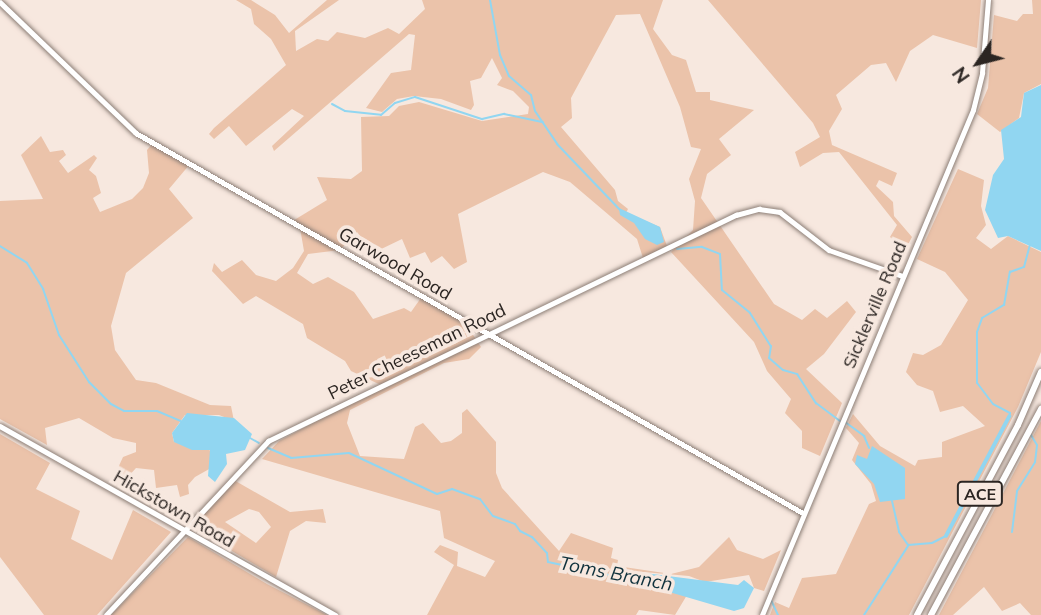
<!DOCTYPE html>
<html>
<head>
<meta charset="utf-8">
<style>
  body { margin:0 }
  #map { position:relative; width:1041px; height:615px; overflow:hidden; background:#f7e8df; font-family:Mulish,sans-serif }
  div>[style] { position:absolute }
  .green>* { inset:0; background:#ebc3aa }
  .water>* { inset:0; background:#91d6f1 }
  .stream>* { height:2px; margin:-1px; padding:0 1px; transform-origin:1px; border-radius:1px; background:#91d6f1 }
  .canal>* { height:3.5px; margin:-1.75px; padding:0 1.75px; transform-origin:1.75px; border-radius:1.75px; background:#91d6f1 }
  .roads { filter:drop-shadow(0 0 2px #8c7e76) drop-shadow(0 0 2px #8c7e76) }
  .secondary>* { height:4.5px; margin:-2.25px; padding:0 2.25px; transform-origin:2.25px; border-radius:2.25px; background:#fff }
  .highway>* { height:6px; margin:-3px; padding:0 3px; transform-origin:3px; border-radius:3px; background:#fff }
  span { translate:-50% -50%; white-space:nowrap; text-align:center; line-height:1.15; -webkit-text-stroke:7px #f7e8df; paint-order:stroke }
  .shield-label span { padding:2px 5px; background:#f7e8df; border:2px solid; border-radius:5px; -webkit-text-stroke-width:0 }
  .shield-label { font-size:16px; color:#2b2522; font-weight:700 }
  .street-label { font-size:18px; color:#2b2522 }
  .water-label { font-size:19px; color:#0f313c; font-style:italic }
  .north { position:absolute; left:943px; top:28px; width:70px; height:70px; -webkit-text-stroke:5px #f7e8df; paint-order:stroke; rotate:235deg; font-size:19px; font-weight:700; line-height:28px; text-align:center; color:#2b2522 }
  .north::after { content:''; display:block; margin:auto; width:24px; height:32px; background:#2b2522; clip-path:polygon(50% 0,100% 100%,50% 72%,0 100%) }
</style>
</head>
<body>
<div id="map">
  <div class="green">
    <div style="clip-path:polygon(236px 0,251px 0,275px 15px,289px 33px,327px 0,339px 0,295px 31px,296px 51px,317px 39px,328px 41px,337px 32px,365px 38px,388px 28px,399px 34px,425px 9px,422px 0,663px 0,653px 29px,672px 55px,686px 60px,696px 92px,710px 92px,710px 100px,754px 110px,719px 139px,731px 155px,707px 174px,701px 198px,774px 304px,802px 320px,815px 309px,827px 318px,847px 301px,856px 312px,824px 354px,806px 369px,842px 403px,820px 456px,802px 448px,802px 431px,785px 413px,791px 399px,767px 371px,754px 342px,671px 252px,693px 230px,695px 201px,689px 179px,701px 149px,691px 147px,680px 107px,640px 14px,616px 15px,571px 98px,572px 118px,561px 127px,615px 190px,618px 201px,628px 209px,626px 213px,660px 227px,667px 246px,643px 258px,637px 239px,603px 210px,570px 182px,543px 172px,458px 214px,467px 262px,454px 269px,442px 256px,431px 263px,425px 252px,410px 258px,402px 239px,373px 253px,357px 232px,340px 250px,308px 254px,297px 273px,313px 284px,328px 277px,354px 292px,373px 319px,404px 308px,411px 312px,423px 295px,462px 318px,481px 347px,469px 359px,444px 363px,350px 410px,347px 423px,360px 456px,404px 459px,415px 427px,423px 423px,441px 443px,451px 441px,462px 433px,462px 413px,467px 409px,496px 442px,496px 473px,502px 488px,559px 551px,571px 533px,613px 548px,611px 558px,618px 560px,617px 566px,671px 574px,699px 567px,729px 537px,737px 550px,763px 559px,781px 550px,764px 591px,754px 588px,749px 575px,705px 582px,689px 576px,632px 571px,625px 582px,687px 595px,675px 615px,639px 610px,636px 615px,427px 615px,454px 565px,434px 552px,440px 545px,458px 552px,457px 566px,485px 577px,495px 561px,444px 538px,440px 511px,262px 459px,279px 441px,383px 386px,351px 371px,345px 361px,307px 338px,303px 324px,256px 296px,243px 304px,212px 271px,214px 263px,222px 272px,242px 260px,256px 275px,276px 281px,293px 268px,304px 251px,300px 228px,291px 222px,327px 200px,317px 177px,351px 179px,362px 171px,361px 117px,389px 116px,399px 106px,419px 102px,482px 121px,528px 114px,529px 107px,513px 91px,497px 85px,502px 78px,492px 58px,481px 78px,470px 81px,474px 105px,471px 110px,441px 99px,414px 96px,397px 99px,382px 112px,366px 108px,391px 73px,411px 70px,415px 35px,409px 34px,274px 151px,272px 146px,304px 116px,292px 109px,246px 146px,229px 126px,214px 139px,209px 134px,214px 128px,286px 65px,271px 39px,254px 24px,251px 9px)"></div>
    <div style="clip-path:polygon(708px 0,981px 0,977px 48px,933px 35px,910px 51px,896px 82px,886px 63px,871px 65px,836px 95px,842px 109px,829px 131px,832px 145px,897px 173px,892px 186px,879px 180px,876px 186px,893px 202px,894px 216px,912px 237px,905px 250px,890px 237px,897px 225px,839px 152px,823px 153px,800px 167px,795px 152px,820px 137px,813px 123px)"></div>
    <div style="clip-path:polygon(1032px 0,1041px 0,1041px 84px,1024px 93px,1019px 118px,1000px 132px,977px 114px,988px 88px,994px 15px,1017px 21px,1023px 14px,1033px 14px)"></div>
    <div style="clip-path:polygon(41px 136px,50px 152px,63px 150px,66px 155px,59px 161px,68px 173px,94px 155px,97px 158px,89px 170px,96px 176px,101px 193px,93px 198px,100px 212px,132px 199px,143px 188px,149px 173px,147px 150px,154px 142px,190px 164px,169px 189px,193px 218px,126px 273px,111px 326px,115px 350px,136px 380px,156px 383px,210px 405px,231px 406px,234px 421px,219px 415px,185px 415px,172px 433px,174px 442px,206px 446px,211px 452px,211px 468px,195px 477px,188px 485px,189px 494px,180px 497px,177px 485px,156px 488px,154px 470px,136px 468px,125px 480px,112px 481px,123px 457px,136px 452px,136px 443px,113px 438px,79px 418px,45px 428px,47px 445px,0 419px,0 201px,43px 199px,21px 155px)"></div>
    <div style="clip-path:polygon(958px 169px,984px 180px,981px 206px,986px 225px,976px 238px,991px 249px,1008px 236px,1041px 252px,1041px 352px,1018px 407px,909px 615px,770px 615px,775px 602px,789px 608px,802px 578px,836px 574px,869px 504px,876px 501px,871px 484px,852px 460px,859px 443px,846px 428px,853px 414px,880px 446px,915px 466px,918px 460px,942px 457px,942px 442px,985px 426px,963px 406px,940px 412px,933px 391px,917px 385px,906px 372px,913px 353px,923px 355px,941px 345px,968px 300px,945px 272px,917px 259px)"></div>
    <div style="clip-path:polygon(1041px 421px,1041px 615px,1031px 615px,1020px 603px,1002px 611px,984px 587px,953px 615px,939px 615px)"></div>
    <div style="clip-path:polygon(0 434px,50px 463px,36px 489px,80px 511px,71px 539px,112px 560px,133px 510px,171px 532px,97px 615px,44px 615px,0 557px)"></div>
    <div style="clip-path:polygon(evenodd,232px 479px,290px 512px,323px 509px,326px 523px,306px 521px,290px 531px,276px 577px,188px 525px,232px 479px,249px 509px,259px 512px,271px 527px,256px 543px,225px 522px,249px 509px)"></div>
    <div style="clip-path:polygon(188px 537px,267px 584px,327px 615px,111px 615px)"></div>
  </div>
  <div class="water">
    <div style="clip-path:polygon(1041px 85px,1041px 251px,1008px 236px,998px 238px,985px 210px,993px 175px,1004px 159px,1001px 130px,1021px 117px,1024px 93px)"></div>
    <div style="clip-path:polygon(619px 208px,660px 227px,664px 242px,657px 245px,645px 239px,634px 223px,620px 215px)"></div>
    <div style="clip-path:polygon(187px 413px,234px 418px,252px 434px,245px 450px,226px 454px,227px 464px,215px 482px,208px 476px,210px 450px,192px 450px,174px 442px,172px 433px)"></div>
    <div style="clip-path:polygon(872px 446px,905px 468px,905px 499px,880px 502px,874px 484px,855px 464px,857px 455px,867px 459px)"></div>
    <div style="clip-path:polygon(629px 571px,738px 585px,744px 580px,754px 588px,744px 608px,734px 611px,618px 577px)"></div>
  </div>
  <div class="stream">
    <div style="left:490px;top:0;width:56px;rotate:79.7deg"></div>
    <div style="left:500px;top:55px;width:23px;rotate:67deg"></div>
    <div style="left:509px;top:76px;width:29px;rotate:41deg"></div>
    <div style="left:531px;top:95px;width:16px;rotate:76deg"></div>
    <div style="left:535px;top:111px;width:40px;rotate:56deg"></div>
    <div style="left:557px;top:144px;width:91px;rotate:46.3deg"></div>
    <div style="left:332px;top:104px;width:15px;rotate:28deg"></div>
    <div style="left:345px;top:111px;width:36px;rotate:6deg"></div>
    <div style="left:381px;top:115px;width:18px;rotate:-41deg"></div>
    <div style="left:395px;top:103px;width:21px;rotate:-17deg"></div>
    <div style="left:415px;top:97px;width:71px;rotate:18.2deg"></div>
    <div style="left:482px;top:119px;width:23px;rotate:-13deg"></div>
    <div style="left:504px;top:114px;width:40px;rotate:12deg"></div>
    <div style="left:0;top:246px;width:32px;rotate:32deg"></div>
    <div style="left:27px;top:263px;width:31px;rotate:58deg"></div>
    <div style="left:43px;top:289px;width:49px;rotate:70.8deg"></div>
    <div style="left:59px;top:335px;width:56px;rotate:57.4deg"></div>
    <div style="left:89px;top:382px;width:31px;rotate:45deg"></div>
    <div style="left:111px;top:404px;width:15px;rotate:28deg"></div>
    <div style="left:124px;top:411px;width:33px"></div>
    <div style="left:157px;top:411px;width:26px;rotate:23deg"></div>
    <div style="left:677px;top:249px;width:25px;rotate:-5deg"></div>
    <div style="left:702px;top:247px;width:19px;rotate:21deg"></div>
    <div style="left:720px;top:254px;width:36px;rotate:87deg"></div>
    <div style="left:722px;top:290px;width:36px;rotate:39deg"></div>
    <div style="left:750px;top:313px;width:39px;rotate:58deg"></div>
    <div style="left:771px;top:346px;width:12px;rotate:99deg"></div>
    <div style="left:769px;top:358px;width:18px;rotate:41deg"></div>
    <div style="left:783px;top:370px;width:15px;rotate:16deg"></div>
    <div style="left:797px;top:374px;width:35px;rotate:57deg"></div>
    <div style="left:816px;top:403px;width:30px;rotate:37deg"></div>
    <div style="left:1009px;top:417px;width:4px;rotate:-76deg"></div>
    <div style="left:1010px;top:413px;width:19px;rotate:-152deg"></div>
    <div style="left:993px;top:404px;width:26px;rotate:-127deg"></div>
    <div style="left:977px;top:383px;width:51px;rotate:-90deg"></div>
    <div style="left:977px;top:332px;width:15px;rotate:-70deg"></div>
    <div style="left:982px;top:318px;width:26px;rotate:-31deg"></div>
    <div style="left:1004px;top:305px;width:34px;rotate:-80deg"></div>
    <div style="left:1010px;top:272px;width:15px;rotate:-20deg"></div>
    <div style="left:1024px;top:267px;width:23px;rotate:-75deg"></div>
    <div style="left:845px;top:422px;width:24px;rotate:36deg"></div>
    <div style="left:864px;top:436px;width:13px;rotate:67deg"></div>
    <div style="left:250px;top:438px;width:10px;rotate:29deg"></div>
    <div style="left:268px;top:448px;width:25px;rotate:23deg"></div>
    <div style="left:291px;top:458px;width:58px;rotate:-4.9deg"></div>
    <div style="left:349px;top:453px;width:97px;rotate:25deg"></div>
    <div style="left:437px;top:494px;width:16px;rotate:-18deg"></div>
    <div style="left:452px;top:489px;width:30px;rotate:20deg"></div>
    <div style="left:480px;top:499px;width:21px;rotate:53deg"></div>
    <div style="left:493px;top:516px;width:23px;rotate:20deg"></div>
    <div style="left:515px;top:524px;width:9px;rotate:54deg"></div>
    <div style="left:520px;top:531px;width:13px;rotate:27deg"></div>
    <div style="left:532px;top:537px;width:22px;rotate:47deg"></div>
    <div style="left:547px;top:553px;width:9px;rotate:84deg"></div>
    <div style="left:548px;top:562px;width:72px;rotate:12.1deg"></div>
    <div style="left:892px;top:501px;width:32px;rotate:77deg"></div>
    <div style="left:899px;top:532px;width:16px;rotate:55deg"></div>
    <div style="left:1012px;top:532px;width:41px;rotate:-83deg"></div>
    <div style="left:1017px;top:491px;width:34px;rotate:-58deg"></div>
    <div style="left:1035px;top:462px;width:17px;rotate:-83deg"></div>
    <div style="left:1037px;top:445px;width:12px;rotate:-121deg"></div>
    <div style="left:908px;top:545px;width:24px;rotate:-5deg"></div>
    <div style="left:932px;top:543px;width:16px;rotate:-27deg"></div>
    <div style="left:771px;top:600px;width:17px;rotate:65deg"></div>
    <div style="left:864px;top:615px;width:82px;rotate:-57.5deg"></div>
  </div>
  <div class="canal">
    <div style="left:946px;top:536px;width:135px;rotate:-62.1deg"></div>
  </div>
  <div class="roads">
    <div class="secondary">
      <div style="left:0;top:2px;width:189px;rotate:43.9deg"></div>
      <div style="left:136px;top:133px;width:768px;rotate:29.67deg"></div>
      <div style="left:0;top:426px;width:385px;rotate:29.4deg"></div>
      <div style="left:106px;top:615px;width:238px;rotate:-47deg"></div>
      <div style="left:268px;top:441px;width:520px;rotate:-25.78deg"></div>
      <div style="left:736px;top:215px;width:24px;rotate:-15deg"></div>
      <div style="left:759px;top:209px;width:21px;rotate:8deg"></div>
      <div style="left:780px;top:212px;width:62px;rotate:37.8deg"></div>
      <div style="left:829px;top:250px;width:78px;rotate:19.4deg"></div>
      <div style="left:762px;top:615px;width:547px;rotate:-67.32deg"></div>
      <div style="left:973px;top:110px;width:38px;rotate:-76deg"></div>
      <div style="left:982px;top:73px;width:73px;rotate:-85.3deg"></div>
    </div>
    <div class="highway">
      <div style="left:917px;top:615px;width:215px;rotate:-62deg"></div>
      <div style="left:1018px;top:425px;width:58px;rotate:-66.5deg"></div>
      <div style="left:931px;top:615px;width:234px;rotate:-61.9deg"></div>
    </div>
  </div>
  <div class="shield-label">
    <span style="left:980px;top:494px">ACE</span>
  </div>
  <div class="street-label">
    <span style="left:395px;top:264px;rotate:30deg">Garwood Road</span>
    <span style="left:875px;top:305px;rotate:-67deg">Sicklerville Road</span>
    <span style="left:417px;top:352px;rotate:-26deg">Peter Cheeseman Road</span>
    <span style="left:174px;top:509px;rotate:30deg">Hickstown Road</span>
  </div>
  <div class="water-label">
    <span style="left:616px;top:574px;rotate:11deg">Toms Branch</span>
  </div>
  <div class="north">N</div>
</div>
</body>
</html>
